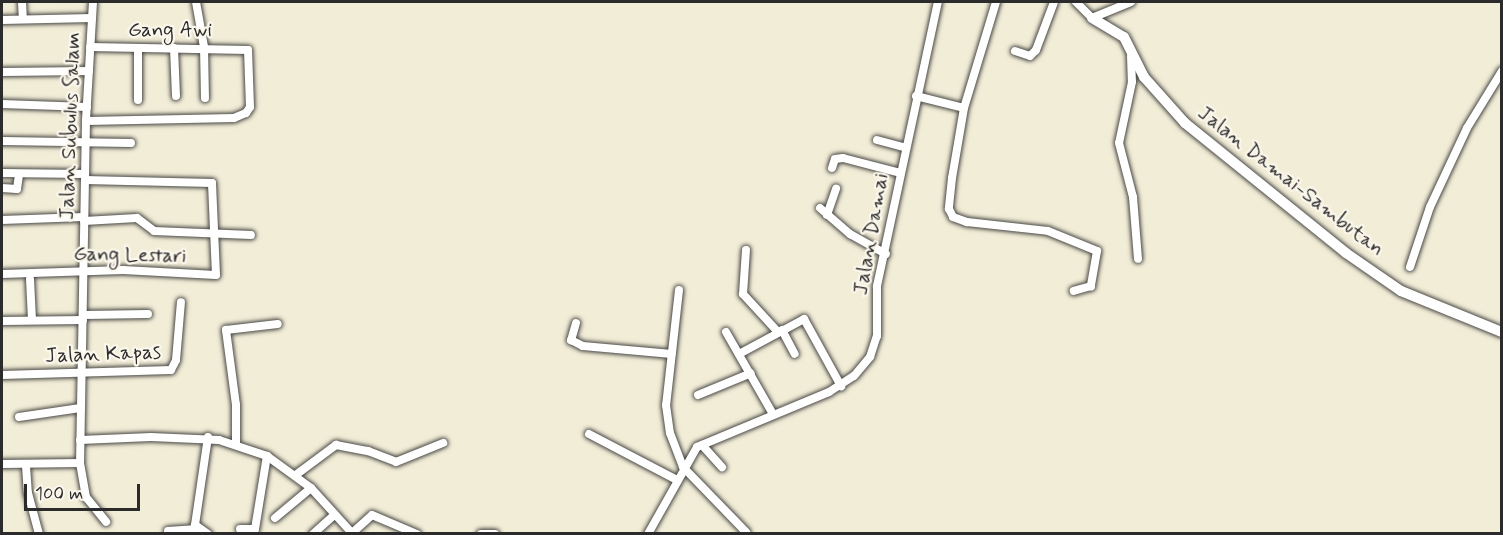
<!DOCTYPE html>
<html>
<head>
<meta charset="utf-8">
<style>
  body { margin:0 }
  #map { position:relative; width:1503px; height:535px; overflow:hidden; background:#f2edd7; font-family:Mynerve,sans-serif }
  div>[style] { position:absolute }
  .roads { filter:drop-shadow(0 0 2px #494845) drop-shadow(0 0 2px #494845) }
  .street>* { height:8px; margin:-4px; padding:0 4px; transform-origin:4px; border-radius:4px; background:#fff }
  .secondary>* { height:10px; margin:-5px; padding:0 5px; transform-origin:5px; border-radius:5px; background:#fff }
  span { translate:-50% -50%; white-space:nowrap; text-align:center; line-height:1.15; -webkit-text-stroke:4.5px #fbf7ec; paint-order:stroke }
  .street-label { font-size:21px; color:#2b2b2b }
  .frame { position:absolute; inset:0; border:3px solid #2b2b2b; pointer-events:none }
  .scale { position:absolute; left:24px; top:484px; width:116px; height:27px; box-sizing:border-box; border:3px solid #2b2b2b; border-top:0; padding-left:8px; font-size:18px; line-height:21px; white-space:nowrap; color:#2b2b2b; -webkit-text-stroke:4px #fbf7ec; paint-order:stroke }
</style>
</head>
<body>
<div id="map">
  <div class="roads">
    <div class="street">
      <div style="left:22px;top:2px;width:17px;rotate:87deg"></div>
      <div style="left:93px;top:2px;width:119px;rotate:93.4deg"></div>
      <div style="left:86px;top:121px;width:342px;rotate:91deg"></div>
      <div style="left:80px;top:463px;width:35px;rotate:80deg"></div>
      <div style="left:86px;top:497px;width:32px;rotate:51deg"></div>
      <div style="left:196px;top:2px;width:46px;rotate:79.9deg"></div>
      <div style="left:204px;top:47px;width:51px;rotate:88.9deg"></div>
      <div style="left:1076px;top:2px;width:23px;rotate:45deg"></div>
      <div style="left:1092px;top:18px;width:42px;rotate:-22.3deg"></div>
      <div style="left:2px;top:20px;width:90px;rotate:-1.3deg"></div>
      <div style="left:174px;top:48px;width:48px;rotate:87.6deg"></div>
      <div style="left:1015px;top:51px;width:16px;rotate:18deg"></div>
      <div style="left:1030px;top:56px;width:8px;rotate:-45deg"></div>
      <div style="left:1036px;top:50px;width:51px;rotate:-69.4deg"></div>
      <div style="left:1131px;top:56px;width:26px;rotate:88deg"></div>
      <div style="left:1132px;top:82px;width:62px;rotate:102deg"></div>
      <div style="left:1119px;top:143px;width:56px;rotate:75.5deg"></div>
      <div style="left:1133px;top:197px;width:62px;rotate:85.4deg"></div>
      <div style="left:2px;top:72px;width:87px;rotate:-0.7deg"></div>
      <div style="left:916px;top:96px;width:49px;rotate:14deg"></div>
      <div style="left:964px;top:108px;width:71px;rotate:99.7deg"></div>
      <div style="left:952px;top:178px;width:31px;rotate:96deg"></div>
      <div style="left:949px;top:209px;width:9px;rotate:63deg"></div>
      <div style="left:953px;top:217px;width:15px;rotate:20deg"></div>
      <div style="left:967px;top:222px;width:81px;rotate:6.3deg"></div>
      <div style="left:1048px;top:231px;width:53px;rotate:22.2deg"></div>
      <div style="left:1097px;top:251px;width:36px;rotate:100deg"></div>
      <div style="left:1091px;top:286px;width:18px;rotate:164deg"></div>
      <div style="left:138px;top:100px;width:52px;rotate:-90deg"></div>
      <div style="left:2px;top:104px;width:85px;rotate:2deg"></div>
      <div style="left:964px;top:108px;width:111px;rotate:-73.2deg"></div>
      <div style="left:86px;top:121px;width:148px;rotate:-1.2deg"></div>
      <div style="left:234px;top:118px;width:13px;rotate:-23deg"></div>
      <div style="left:246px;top:113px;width:7px;rotate:-56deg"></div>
      <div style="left:250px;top:107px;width:57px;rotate:-92deg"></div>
      <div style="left:248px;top:50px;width:158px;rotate:-178.9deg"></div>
      <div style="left:877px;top:140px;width:28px;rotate:15deg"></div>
      <div style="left:2px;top:141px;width:129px;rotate:0.9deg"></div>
      <div style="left:832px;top:168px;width:9px;rotate:-72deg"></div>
      <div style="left:835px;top:159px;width:8px;rotate:-7deg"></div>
      <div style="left:843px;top:158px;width:59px;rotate:14.7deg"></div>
      <div style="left:2px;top:173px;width:83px;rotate:0.7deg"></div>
      <div style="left:2px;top:188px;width:15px;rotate:4deg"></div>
      <div style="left:17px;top:189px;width:15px;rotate:-82deg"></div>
      <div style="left:820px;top:208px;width:40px;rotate:41deg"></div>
      <div style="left:850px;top:234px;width:41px;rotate:29.1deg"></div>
      <div style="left:827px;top:215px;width:28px;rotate:-71deg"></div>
      <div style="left:2px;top:220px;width:82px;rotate:-2.1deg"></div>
      <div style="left:84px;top:221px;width:53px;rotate:-3.2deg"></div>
      <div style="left:137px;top:218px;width:21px;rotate:37deg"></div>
      <div style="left:154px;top:231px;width:97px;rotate:2.4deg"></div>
      <div style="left:746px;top:250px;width:44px;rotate:93.9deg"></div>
      <div style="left:743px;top:294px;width:52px;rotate:47.4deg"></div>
      <div style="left:1410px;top:267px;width:63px;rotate:-71.6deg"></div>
      <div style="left:1430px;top:207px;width:87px;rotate:-64.9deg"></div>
      <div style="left:1467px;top:128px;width:67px;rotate:-58.4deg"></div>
      <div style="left:2px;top:274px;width:121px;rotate:-1.9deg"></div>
      <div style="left:123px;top:270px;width:93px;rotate:3.1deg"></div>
      <div style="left:216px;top:275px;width:92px;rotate:-92.5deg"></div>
      <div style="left:212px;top:183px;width:127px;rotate:-178.6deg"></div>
      <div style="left:30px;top:279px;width:41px;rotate:87.2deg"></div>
      <div style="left:679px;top:290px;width:116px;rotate:96.4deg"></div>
      <div style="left:666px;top:405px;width:28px;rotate:82deg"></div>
      <div style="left:670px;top:433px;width:36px;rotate:69deg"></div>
      <div style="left:683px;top:467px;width:91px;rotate:45.9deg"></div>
      <div style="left:84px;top:315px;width:64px;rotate:-0.9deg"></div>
      <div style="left:2px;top:321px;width:81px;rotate:-0.7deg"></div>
      <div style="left:576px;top:323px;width:18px;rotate:106deg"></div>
      <div style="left:571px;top:340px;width:13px;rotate:27deg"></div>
      <div style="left:583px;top:346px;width:89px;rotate:5.1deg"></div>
      <div style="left:782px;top:330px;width:27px;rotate:62deg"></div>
      <div style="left:726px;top:332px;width:95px;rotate:60.2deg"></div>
      <div style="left:739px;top:354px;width:74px;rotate:-28.3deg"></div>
      <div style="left:804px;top:319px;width:77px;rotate:61.1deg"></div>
      <div style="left:2px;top:375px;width:169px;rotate:-1.7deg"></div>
      <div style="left:171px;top:370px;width:11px;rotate:-63deg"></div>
      <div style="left:176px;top:360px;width:58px;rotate:-85.1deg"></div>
      <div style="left:698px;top:395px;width:57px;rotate:-22.5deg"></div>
      <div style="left:19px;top:417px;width:62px;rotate:-8.4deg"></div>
      <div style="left:589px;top:434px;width:99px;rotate:27.6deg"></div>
      <div style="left:80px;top:440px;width:71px;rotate:-2.4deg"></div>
      <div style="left:151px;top:437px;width:68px;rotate:2.5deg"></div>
      <div style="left:219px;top:440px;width:51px;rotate:18.4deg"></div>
      <div style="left:267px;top:456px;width:54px;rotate:36deg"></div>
      <div style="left:236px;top:445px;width:40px;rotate:-90deg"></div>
      <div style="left:236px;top:405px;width:76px;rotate:-97.6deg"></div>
      <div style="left:226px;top:330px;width:52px;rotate:-6.6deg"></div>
      <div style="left:702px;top:445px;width:30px;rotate:48deg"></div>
      <div style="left:2px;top:464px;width:78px;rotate:-0.7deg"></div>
      <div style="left:26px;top:466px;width:27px;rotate:86deg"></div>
      <div style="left:28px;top:493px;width:42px;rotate:75deg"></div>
      <div style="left:297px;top:474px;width:49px;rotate:-36.6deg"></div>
      <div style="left:336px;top:445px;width:33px;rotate:11deg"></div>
      <div style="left:368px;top:451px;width:30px;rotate:21deg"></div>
      <div style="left:396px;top:462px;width:51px;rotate:-22deg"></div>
      <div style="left:275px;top:518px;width:47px;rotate:-39.8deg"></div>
      <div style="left:311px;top:488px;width:59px;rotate:47.7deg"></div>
      <div style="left:240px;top:529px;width:15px"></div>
      <div style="left:255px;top:529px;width:74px;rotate:-80.7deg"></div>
      <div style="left:168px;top:531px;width:29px;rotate:-4deg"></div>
      <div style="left:208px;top:534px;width:16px;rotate:-145deg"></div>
      <div style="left:195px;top:525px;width:89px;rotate:-81.6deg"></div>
      <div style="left:313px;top:534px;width:27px;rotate:-42deg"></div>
      <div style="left:351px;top:534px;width:28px;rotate:-42deg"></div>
      <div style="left:372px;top:515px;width:49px;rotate:22.9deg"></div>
      <div style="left:481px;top:534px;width:14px"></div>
      <div style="left:648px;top:534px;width:100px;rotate:-60.6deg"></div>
      <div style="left:697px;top:447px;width:143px;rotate:-22.6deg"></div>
      <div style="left:829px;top:392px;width:30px;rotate:-33deg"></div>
      <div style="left:854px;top:376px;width:25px;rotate:-50deg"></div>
      <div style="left:870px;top:357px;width:22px;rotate:-72deg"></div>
      <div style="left:877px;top:336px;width:50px;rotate:-90deg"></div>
      <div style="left:877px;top:286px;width:290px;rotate:-77.9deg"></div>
    </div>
    <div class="secondary">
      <div style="left:1092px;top:18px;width:37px;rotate:31deg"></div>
      <div style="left:1124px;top:37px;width:45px;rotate:63.4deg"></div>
      <div style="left:1144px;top:77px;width:62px;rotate:48.3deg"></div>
      <div style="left:1185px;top:123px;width:207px;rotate:38.9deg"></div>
      <div style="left:1346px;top:253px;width:67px;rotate:34.6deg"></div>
      <div style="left:1401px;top:291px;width:109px;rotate:22.1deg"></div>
    </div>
  </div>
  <div class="street-label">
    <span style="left:170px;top:30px">Gang Awi</span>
    <span style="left:70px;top:126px;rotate:-88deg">Jalan Subulus Salam</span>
    <span style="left:1291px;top:181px;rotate:38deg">Jalan Damai-Sambutan</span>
    <span style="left:871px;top:234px;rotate:-80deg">Jalan Damai</span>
    <span style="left:130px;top:255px;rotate:1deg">Gang Lestari</span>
    <span style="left:103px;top:354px;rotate:-2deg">Jalan Kapas</span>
  </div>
  <div class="frame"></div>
  <div class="scale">100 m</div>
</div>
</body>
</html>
